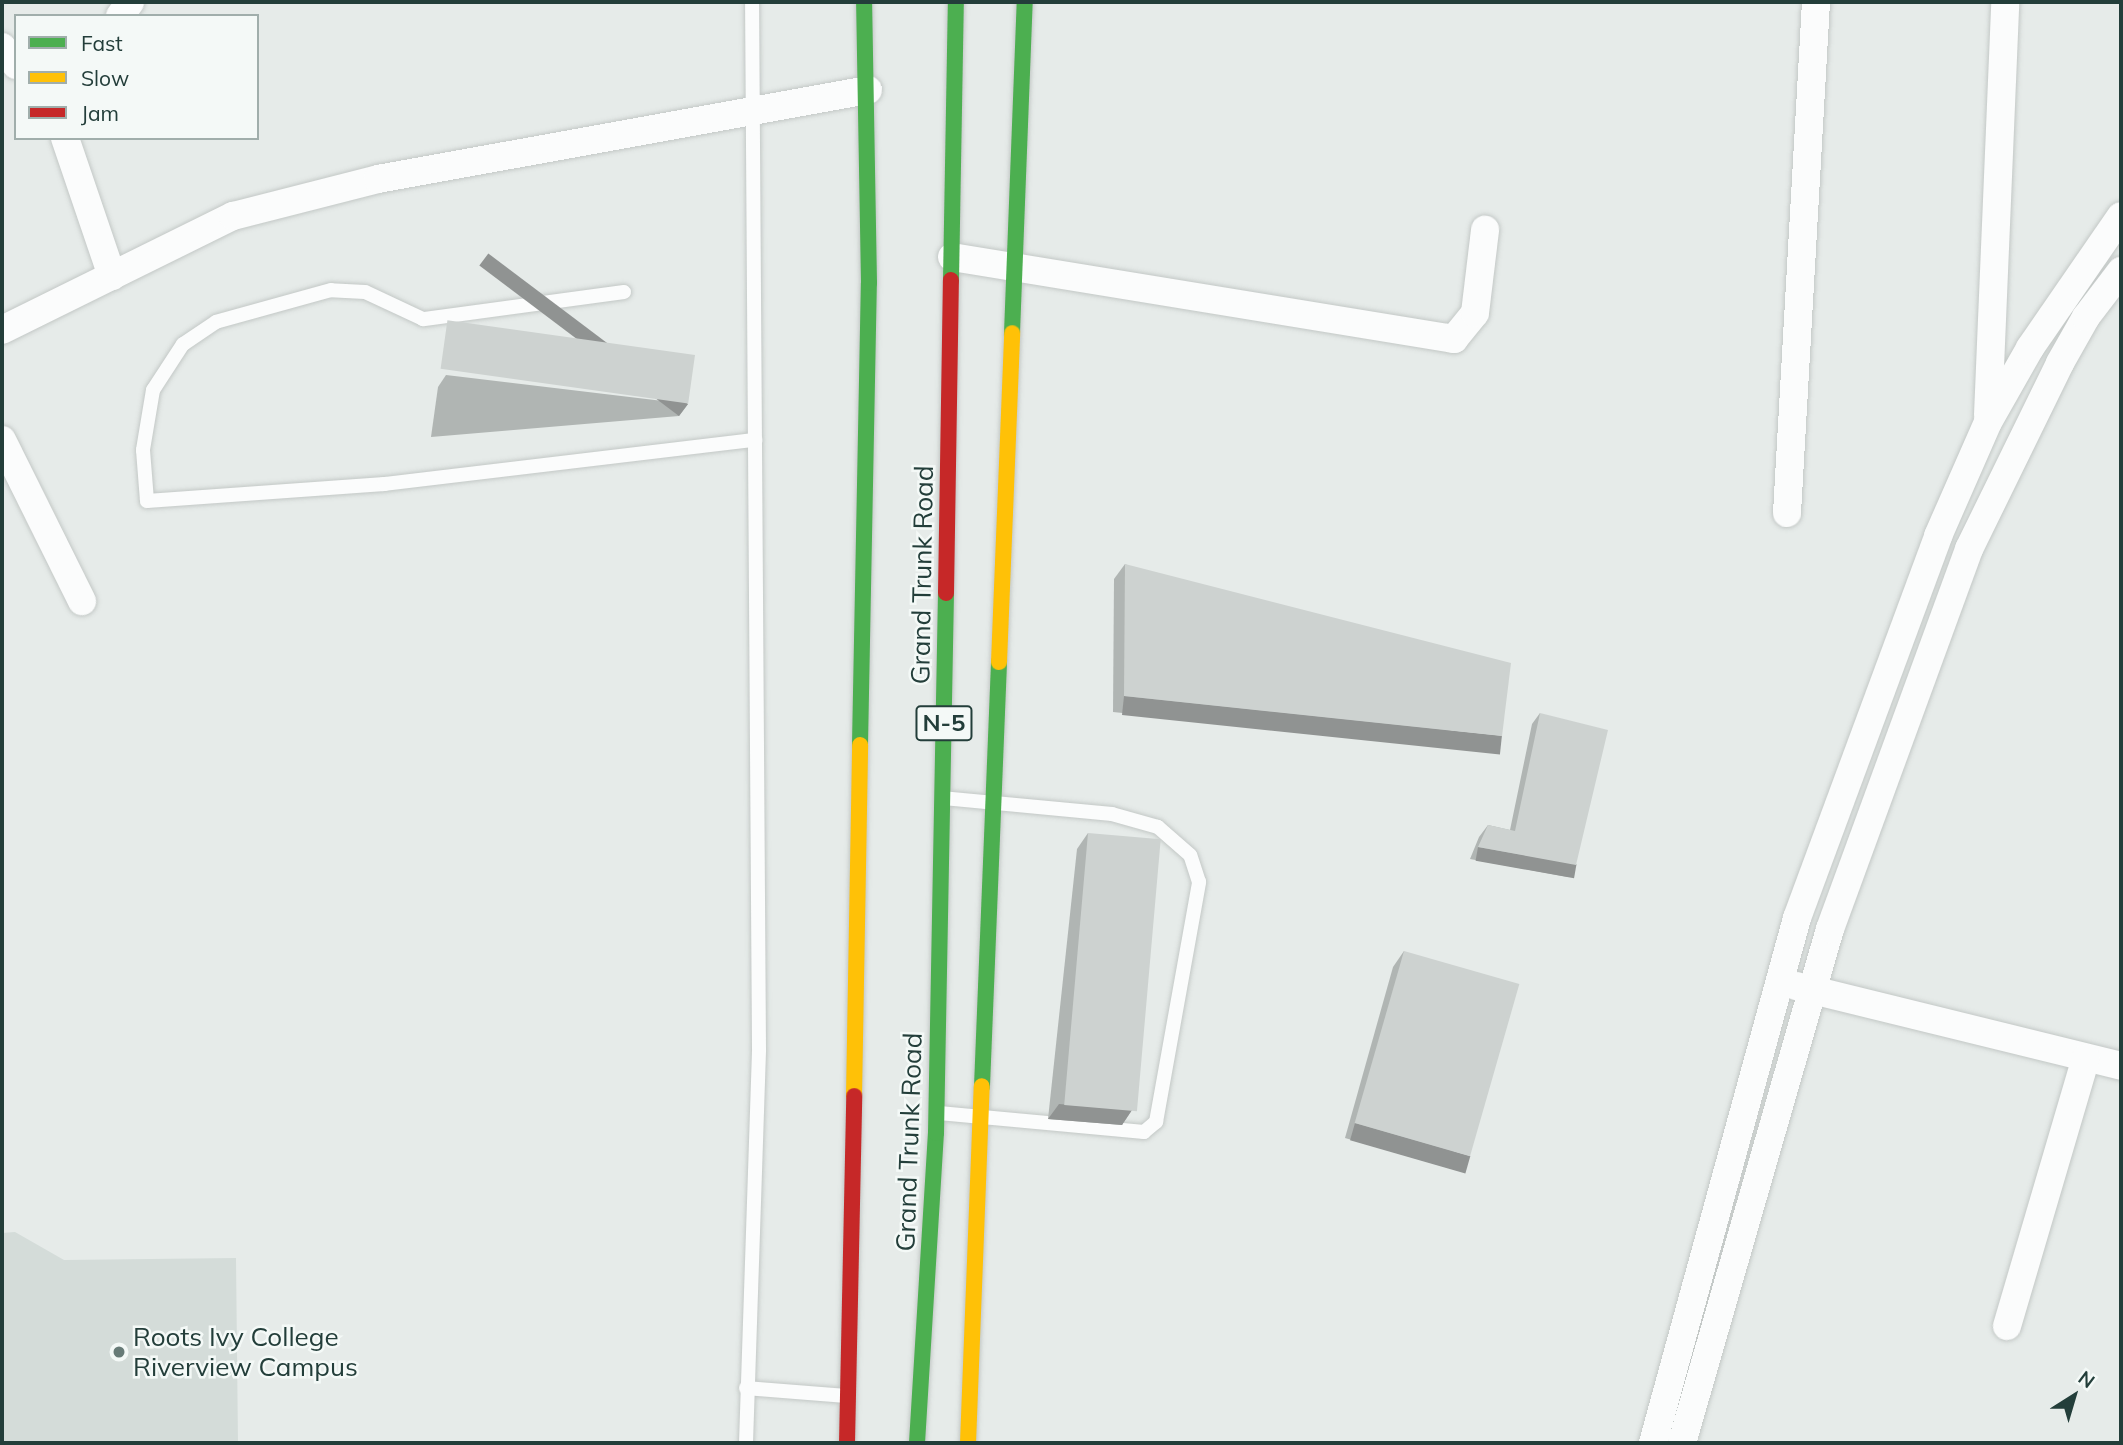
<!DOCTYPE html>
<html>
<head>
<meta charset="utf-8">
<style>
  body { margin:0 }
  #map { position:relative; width:2123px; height:1445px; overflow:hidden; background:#e6ebe9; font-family:Mulish,sans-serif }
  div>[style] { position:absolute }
  .built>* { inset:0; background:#d4dcd9 }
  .roads { filter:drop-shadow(0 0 2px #c3c8c6) drop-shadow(0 0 2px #c3c8c6) }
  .lane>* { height:14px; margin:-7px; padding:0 7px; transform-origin:7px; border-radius:7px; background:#fbfcfc }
  .street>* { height:28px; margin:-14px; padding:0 14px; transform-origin:14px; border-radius:14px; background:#fbfcfc }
  .fast>* { height:16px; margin:-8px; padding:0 8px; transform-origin:8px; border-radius:8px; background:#4caf50 }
  .slow>* { height:16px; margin:-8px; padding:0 8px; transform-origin:8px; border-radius:8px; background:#ffc107 }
  .jam>* { height:16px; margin:-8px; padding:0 8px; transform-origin:8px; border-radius:8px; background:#c62828 }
  .wall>* { inset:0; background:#b0b5b3 }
  .shaded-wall>* { inset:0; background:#909392; transform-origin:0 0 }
  .building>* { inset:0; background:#cdd2d0; transform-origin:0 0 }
  .dots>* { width:19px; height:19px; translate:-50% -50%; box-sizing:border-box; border:4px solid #f4f9f7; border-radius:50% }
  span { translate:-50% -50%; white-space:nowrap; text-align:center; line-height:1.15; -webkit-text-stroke:5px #f4f9f7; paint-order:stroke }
  .shield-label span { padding:2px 5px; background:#f4f9f7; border:2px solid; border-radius:5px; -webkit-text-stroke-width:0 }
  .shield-label { font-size:24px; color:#233e3a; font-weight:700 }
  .street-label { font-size:26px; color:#233e3a }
  .poi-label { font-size:26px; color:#233e3a }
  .left { translate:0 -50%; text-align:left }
  .frame { position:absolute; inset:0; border:4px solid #233e3a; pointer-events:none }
  .legend { position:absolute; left:14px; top:14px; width:245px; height:126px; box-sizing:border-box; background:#f4f9f7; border:2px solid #a0aeab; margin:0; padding:9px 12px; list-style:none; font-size:21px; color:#233e3a }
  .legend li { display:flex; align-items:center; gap:14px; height:35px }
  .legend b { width:35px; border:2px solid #a0aeab }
  .north { position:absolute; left:2039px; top:1361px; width:70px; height:70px; -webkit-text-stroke:5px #f4f9f7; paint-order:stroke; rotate:37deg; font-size:19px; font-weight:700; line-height:28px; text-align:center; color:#233e3a }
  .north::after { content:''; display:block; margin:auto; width:24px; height:32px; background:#233e3a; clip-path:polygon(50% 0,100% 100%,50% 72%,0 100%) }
</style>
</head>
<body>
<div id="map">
  <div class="built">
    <div style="clip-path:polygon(15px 1232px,64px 1260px,236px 1258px,238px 1443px,2px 1443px,2px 1233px)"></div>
  </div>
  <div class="roads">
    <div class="lane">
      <div style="left:624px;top:292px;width:203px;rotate:172.3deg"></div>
      <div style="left:423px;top:319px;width:64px;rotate:-155deg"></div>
      <div style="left:365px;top:292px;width:34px;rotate:-177deg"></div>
      <div style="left:331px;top:290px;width:119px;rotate:164.5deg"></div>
      <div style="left:216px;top:322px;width:40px;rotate:146deg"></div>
      <div style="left:183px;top:344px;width:55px;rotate:123.1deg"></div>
      <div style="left:153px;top:390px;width:61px;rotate:99.5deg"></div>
      <div style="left:143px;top:450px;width:51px;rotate:85.5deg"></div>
      <div style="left:147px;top:501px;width:238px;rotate:-4.1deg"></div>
      <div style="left:384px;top:484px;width:374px;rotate:-6.8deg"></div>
      <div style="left:939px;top:1113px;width:206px;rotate:5.3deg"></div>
      <div style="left:1144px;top:1132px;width:16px;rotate:-40deg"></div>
      <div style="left:1156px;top:1122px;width:244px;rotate:-79.8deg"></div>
      <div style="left:1199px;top:882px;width:28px;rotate:-108deg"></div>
      <div style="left:1190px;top:855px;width:43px;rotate:-138.8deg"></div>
      <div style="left:1158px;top:827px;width:48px;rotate:-164.2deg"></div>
      <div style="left:1112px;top:814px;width:169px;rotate:-174.6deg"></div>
      <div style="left:746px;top:1388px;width:100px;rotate:4.6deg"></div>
      <div style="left:746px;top:1443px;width:394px;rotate:-88.1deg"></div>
      <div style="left:759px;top:1049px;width:1047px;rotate:-90.38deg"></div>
    </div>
    <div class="street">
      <div style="left:120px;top:16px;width:17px;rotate:-54deg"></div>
      <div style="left:2px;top:47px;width:23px;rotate:52deg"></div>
      <div style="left:65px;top:138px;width:146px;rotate:71.2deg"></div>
      <div style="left:952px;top:257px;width:509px;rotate:9.28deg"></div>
      <div style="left:1454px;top:339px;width:33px;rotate:-51deg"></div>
      <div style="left:1475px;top:313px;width:84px;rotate:-83.1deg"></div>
      <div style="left:2px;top:330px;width:258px;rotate:-26.3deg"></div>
      <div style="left:233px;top:216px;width:150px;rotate:-14.3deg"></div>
      <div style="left:378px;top:179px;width:498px;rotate:-10.3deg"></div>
      <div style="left:1988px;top:415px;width:413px;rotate:-87.6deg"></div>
      <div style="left:2px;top:440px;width:180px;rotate:63.6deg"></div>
      <div style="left:1787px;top:513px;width:512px;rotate:-86.75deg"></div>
      <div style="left:1796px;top:986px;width:335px;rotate:13.8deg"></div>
      <div style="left:2007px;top:1326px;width:279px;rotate:-73.6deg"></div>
      <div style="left:1653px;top:1443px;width:544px;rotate:-74.66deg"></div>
      <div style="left:1797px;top:918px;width:407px;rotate:-69.7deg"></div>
      <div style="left:1938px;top:536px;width:124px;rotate:-66.3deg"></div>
      <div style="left:1988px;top:422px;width:85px;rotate:-60.4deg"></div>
      <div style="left:2030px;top:348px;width:160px;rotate:-55.4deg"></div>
      <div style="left:1682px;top:1443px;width:535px;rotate:-73.94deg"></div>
      <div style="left:1830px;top:929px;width:405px;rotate:-69.9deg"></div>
      <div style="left:1969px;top:549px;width:207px;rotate:-63.9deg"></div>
      <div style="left:2060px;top:363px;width:53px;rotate:-60.5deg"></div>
      <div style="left:2086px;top:317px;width:58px;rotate:-52.7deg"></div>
    </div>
    <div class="fast">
      <div style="left:951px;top:280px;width:278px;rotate:-89deg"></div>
      <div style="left:1012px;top:333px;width:331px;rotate:-87.8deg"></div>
      <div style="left:860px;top:745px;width:462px;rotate:-88.9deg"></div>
      <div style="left:869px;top:283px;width:281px;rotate:-91deg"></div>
      <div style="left:982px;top:1086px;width:424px;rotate:-87.7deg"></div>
      <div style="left:917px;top:1443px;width:311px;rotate:-86.5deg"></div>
      <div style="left:936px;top:1133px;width:540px;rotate:-88.94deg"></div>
    </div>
    <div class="slow">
      <div style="left:999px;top:662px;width:329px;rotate:-87.7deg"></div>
      <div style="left:854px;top:1096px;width:351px;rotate:-89deg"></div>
      <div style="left:968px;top:1443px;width:357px;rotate:-87.8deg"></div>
    </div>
    <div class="jam">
      <div style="left:946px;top:593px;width:313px;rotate:-89.1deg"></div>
      <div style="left:847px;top:1443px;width:347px;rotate:-88.8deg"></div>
    </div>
  </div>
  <div class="wall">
    <div style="clip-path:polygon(446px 375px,688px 404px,679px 416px,431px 437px,438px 387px)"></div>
    <div style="clip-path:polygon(1125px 564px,1491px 751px,1113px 712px,1114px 579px)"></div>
    <div style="clip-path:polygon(1540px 713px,1568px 877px,1470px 859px,1479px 837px,1488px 825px,1510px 830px,1532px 724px)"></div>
    <div style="clip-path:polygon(1088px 833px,1132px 1110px,1122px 1125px,1048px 1119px,1077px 849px)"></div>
    <div style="clip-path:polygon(1404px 951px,1459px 1171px,1345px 1138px,1393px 967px)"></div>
  </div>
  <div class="shaded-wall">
    <div style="left:688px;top:404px;width:15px;height:250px;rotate:127deg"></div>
    <div style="left:1124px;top:696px;width:380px;height:19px;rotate:6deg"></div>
    <div style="left:1478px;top:847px;width:100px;height:14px;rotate:10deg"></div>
    <div style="clip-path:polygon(1059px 1104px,1132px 1110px,1122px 1125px,1048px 1119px)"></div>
    <div style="left:1355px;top:1123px;width:120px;height:18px;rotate:16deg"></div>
  </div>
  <div class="building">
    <div style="left:695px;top:355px;width:49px;height:250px;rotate:98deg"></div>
    <div style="clip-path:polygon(1125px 564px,1511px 663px,1502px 736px,1124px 696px)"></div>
    <div style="clip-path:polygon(1540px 713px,1608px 730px,1576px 865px,1478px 847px,1488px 825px,1515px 831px)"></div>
    <div style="left:1088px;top:833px;width:73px;height:273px;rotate:5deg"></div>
    <div style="left:1404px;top:951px;width:120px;height:179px;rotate:16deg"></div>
  </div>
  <div class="dots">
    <div style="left:119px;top:1352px;background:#677b77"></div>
  </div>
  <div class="shield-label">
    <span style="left:944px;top:723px">N-5</span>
  </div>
  <div class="street-label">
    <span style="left:922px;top:575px;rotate:-89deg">Grand Trunk Road</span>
    <span style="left:909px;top:1142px;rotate:-88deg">Grand Trunk Road</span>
  </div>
  <div class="poi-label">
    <span class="left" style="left:133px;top:1352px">Roots Ivy College<br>Riverview Campus</span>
  </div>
  <div class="frame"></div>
  <ul class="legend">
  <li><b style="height:9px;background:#4caf50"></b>Fast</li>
  <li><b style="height:9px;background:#ffc107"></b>Slow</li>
  <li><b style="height:9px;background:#c62828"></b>Jam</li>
  </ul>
  <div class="north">N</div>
</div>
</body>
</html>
